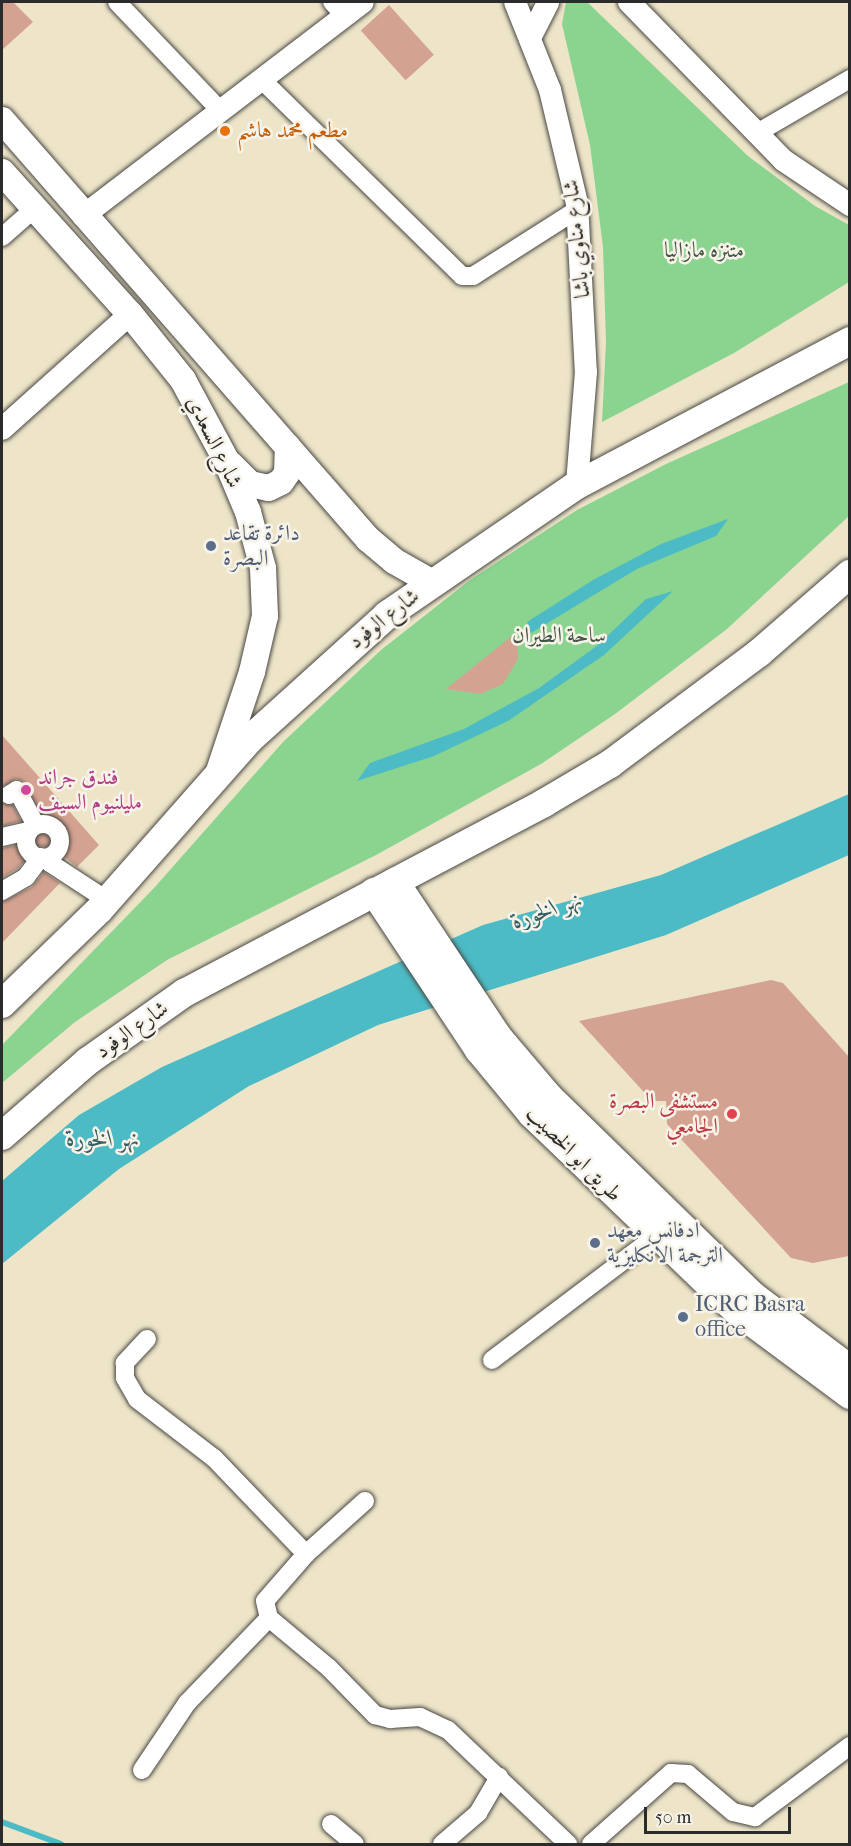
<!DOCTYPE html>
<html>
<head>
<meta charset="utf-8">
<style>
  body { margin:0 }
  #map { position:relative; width:851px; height:1846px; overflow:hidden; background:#eee5c9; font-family:"IM FELL French Canon",Amiri,serif }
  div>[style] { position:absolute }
  .green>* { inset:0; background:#8ad490 }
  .water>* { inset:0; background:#4cbbc5 }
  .stream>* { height:6px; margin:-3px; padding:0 3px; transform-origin:3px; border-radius:3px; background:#4cbbc5 }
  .building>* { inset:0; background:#d4a291; transform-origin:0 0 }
  .roads { filter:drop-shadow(0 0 2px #484743) drop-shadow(0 0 2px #484743) }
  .minor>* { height:18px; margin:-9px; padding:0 9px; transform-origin:9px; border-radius:9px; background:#fff }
  .minor>.ring { margin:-9px; padding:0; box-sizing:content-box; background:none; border:18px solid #fff; border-radius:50% }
  .tertiary>* { height:22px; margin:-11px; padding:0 11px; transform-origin:11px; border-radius:11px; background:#fff }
  .secondary>* { height:26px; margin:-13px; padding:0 13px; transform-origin:13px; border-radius:13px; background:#fff }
  .primary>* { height:28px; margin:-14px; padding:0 14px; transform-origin:14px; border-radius:14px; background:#fff }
  .dots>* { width:16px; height:16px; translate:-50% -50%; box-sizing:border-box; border:3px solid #f7f3e8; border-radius:50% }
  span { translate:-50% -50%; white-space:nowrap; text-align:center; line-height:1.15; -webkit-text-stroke:5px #f7f3e8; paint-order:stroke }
  .food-label { font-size:22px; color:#c56008 }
  .left { translate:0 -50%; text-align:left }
  .street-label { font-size:22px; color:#2b2b2b }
  .park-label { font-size:22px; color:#435544 }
  .service-label { font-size:22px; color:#4e5e75 }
  .hotel-label { font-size:22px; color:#b23c85 }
  .health-label { font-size:22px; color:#be3a42 }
  .right { translate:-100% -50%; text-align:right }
  .water-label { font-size:24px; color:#375d61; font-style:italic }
  .frame { position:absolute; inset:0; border:3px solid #2b2b2b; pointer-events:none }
  .scale { position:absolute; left:644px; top:1807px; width:147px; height:27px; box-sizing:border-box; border:3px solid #2b2b2b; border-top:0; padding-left:8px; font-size:18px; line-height:21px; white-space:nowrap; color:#2b2b2b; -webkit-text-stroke:4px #f7f3e8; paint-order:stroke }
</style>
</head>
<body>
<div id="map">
  <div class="green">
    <div style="clip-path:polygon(566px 2px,587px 2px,748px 156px,815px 206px,849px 225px,849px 282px,734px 353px,602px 422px,606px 342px,603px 247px,590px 145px,562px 24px)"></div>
    <div style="clip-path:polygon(849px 382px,849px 516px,727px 629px,615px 714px,541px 764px,376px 855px,167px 960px,75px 1022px,2px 1083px,2px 1045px,154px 888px,283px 742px,381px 650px,470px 580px,577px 510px,666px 464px)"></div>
  </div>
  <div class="water">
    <div style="clip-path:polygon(728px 519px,716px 536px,637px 569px,531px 633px,527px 622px,593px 580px,661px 544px)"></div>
    <div style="clip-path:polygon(673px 591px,604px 655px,508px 721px,434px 756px,357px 781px,370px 763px,464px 729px,539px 688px,598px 645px,646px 599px)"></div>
    <div style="clip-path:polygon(849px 794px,849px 855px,666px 935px,378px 1025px,249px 1086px,119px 1169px,2px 1264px,2px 1181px,79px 1115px,162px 1067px,483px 925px,661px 875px)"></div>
  </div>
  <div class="stream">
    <div style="left:2px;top:1822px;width:63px;rotate:20.4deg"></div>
  </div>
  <div class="building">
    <div style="clip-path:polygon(2px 2px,13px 2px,33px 22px,2px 50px)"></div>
    <div style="left:389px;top:5px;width:67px;height:38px;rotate:48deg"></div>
    <div style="clip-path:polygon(517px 632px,518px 659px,503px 684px,480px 694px,446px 689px)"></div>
    <div style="clip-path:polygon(2px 735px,99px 845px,77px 867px,53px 847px,37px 846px,18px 868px,2px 878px,2px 848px,32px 842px,47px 825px,23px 781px,16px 779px,2px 787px)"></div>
    <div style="clip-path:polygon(2px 803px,13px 805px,21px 821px,2px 826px)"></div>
    <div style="clip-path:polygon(44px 872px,60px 883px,2px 943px,2px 902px,32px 887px)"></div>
    <div style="clip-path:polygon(771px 980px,783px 983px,849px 1057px,849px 1256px,813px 1263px,791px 1258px,667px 1124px,666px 1101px,652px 1101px,579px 1021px)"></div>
  </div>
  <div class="roads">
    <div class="minor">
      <div style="left:117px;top:2px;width:149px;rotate:46.4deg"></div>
      <div style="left:332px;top:2px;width:19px;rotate:47deg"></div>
      <div style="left:261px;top:79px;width:281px;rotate:44.4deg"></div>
      <div style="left:462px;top:276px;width:11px"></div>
      <div style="left:473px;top:276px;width:125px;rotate:-32.5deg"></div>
      <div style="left:757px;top:133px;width:108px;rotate:-30.1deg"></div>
      <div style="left:2px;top:237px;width:44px;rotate:-41.3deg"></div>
      <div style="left:9px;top:795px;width:9px;rotate:-32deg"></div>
      <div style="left:17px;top:790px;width:40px;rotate:62deg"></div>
      <div class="ring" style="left:26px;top:824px;width:16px;height:16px"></div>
      <div style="left:2px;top:837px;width:28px;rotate:-13deg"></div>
      <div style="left:49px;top:857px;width:6px;rotate:81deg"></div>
      <div style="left:50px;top:863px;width:69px;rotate:33.2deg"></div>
      <div style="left:2px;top:891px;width:28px;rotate:-30deg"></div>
      <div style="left:26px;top:877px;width:25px;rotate:-53deg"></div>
      <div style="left:147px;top:1339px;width:33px;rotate:133deg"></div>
      <div style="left:125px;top:1363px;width:15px;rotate:90deg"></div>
      <div style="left:125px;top:1378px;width:24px;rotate:60deg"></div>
      <div style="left:137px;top:1399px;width:97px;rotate:37.5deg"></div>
      <div style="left:214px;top:1458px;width:133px;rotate:46.2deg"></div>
      <div style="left:492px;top:1360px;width:206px;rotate:-37.1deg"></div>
      <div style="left:365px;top:1501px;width:79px;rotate:138.1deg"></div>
      <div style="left:306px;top:1554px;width:62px;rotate:131.1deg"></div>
      <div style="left:265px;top:1601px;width:17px;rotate:77deg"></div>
      <div style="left:269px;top:1618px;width:78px;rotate:39.8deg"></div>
      <div style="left:329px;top:1668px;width:66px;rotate:45.6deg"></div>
      <div style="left:375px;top:1715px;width:16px;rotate:15deg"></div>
      <div style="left:390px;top:1719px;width:30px;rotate:-4deg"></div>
      <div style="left:420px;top:1717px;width:31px;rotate:25deg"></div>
      <div style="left:448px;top:1730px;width:166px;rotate:43.5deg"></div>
      <div style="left:142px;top:1770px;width:81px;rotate:-56.1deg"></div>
      <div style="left:187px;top:1703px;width:118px;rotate:-46deg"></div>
      <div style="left:331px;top:1824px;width:31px;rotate:40deg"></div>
      <div style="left:442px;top:1844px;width:48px;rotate:-40.7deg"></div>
      <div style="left:478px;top:1813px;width:42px;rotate:-59.7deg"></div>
      <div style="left:591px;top:1844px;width:107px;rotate:-41.6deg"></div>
      <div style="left:671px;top:1773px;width:17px;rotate:3deg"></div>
      <div style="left:688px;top:1774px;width:59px;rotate:40.2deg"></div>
      <div style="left:733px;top:1812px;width:23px;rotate:13deg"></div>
      <div style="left:755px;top:1817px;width:119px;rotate:-36.8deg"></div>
    </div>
    <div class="tertiary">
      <div style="left:515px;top:2px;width:95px;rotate:68.3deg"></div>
      <div style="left:550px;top:90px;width:116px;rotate:76.6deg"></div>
      <div style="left:577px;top:203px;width:169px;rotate:87deg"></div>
      <div style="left:586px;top:372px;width:113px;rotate:94.6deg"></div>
      <div style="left:629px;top:2px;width:221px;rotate:45.7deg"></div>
      <div style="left:783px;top:160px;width:81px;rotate:33.9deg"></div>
      <div style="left:531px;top:36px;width:38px;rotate:-63deg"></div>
      <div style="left:83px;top:216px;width:352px;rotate:-37.4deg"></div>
      <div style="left:2px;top:429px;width:172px;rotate:-41.9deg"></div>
    </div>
    <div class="secondary">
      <div style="left:2px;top:120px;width:556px;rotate:48.86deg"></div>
      <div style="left:368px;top:539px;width:34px;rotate:40deg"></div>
      <div style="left:394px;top:561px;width:43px;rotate:29.6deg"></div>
      <div style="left:2px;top:172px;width:191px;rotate:48deg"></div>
      <div style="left:130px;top:314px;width:85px;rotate:51.2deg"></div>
      <div style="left:183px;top:380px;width:91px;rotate:61.7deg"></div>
      <div style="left:226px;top:460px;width:56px;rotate:67.1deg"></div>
      <div style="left:248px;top:512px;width:58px;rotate:75deg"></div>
      <div style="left:263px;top:568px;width:48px;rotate:87.6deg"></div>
      <div style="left:265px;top:616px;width:57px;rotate:103.1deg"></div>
      <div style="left:252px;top:672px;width:104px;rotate:108.4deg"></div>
      <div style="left:230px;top:464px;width:28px;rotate:45deg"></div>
      <div style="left:250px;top:484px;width:19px;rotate:12deg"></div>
      <div style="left:269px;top:488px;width:13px;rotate:-27deg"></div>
      <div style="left:281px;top:482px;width:11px;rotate:-56deg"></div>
      <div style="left:287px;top:473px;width:26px;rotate:-88deg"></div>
    </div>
    <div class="primary">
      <div style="left:395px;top:882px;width:186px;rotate:56.4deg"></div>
      <div style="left:498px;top:1037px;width:77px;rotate:49.7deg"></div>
      <div style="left:548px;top:1096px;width:285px;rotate:44.3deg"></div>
      <div style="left:752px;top:1295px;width:123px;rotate:37.1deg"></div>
      <div style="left:374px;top:892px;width:190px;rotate:56.4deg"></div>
      <div style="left:479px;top:1050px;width:83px;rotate:50.4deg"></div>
      <div style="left:532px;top:1114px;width:284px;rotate:43.9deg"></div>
      <div style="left:737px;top:1311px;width:141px;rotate:36.6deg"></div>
      <div style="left:2px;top:1004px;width:136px;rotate:-44.1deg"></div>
      <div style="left:100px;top:909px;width:227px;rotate:-48.6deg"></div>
      <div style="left:250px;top:739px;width:185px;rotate:-42.1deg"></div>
      <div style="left:387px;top:615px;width:230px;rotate:-34.4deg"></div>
      <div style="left:577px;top:485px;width:309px;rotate:-27.8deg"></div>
      <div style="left:2px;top:1136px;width:114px;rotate:-41.1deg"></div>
      <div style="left:88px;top:1061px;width:118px;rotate:-35.3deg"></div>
      <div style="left:184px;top:993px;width:407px;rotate:-27.8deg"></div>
      <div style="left:544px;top:803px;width:77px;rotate:-30.6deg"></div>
      <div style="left:610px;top:764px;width:186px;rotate:-36.7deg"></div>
      <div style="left:759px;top:653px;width:121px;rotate:-41deg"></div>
    </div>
  </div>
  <div class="dots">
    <div style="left:225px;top:131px;background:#e8710a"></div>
    <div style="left:211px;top:546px;background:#5c6f8a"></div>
    <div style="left:26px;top:790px;background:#d1479c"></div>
    <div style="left:732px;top:1114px;background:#e0444e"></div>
    <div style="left:595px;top:1243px;background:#5c6f8a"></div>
    <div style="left:683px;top:1317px;background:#5c6f8a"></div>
  </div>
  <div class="food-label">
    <span class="left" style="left:237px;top:131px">مطعم محمد هاشم</span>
  </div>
  <div class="street-label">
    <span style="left:577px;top:239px;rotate:-96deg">شارع مناوي باشا</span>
    <span style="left:214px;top:442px;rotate:64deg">شارع السعدي</span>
    <span style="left:384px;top:619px;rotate:-38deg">شارع الوفود</span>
    <span style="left:132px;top:1030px;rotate:-35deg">شارع الوفود</span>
    <span style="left:574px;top:1154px;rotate:45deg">طريق ابو الخصيب</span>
  </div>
  <div class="park-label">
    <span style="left:704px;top:251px">متنزه مازاليا</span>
    <span style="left:559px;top:636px">ساحة الطيران</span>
  </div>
  <div class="service-label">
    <span class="left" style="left:223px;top:546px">دائرة تقاعد<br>البصرة</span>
    <span class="left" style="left:607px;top:1243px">ادفانس معهد<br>الترجمة الانكليزية</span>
    <span class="left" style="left:695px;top:1317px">ICRC Basra<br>office</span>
  </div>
  <div class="hotel-label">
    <span class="left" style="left:38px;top:790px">فندق جراند<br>مليلنيوم السيف</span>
  </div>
  <div class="health-label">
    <span class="right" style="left:718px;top:1114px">مستشفى البصرة<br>الجامعي</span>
  </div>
  <div class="water-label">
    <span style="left:547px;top:910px;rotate:-19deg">نهر الخورة</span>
    <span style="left:103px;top:1139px">نهر الخورة</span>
  </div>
  <div class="frame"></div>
  <div class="scale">50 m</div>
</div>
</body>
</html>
